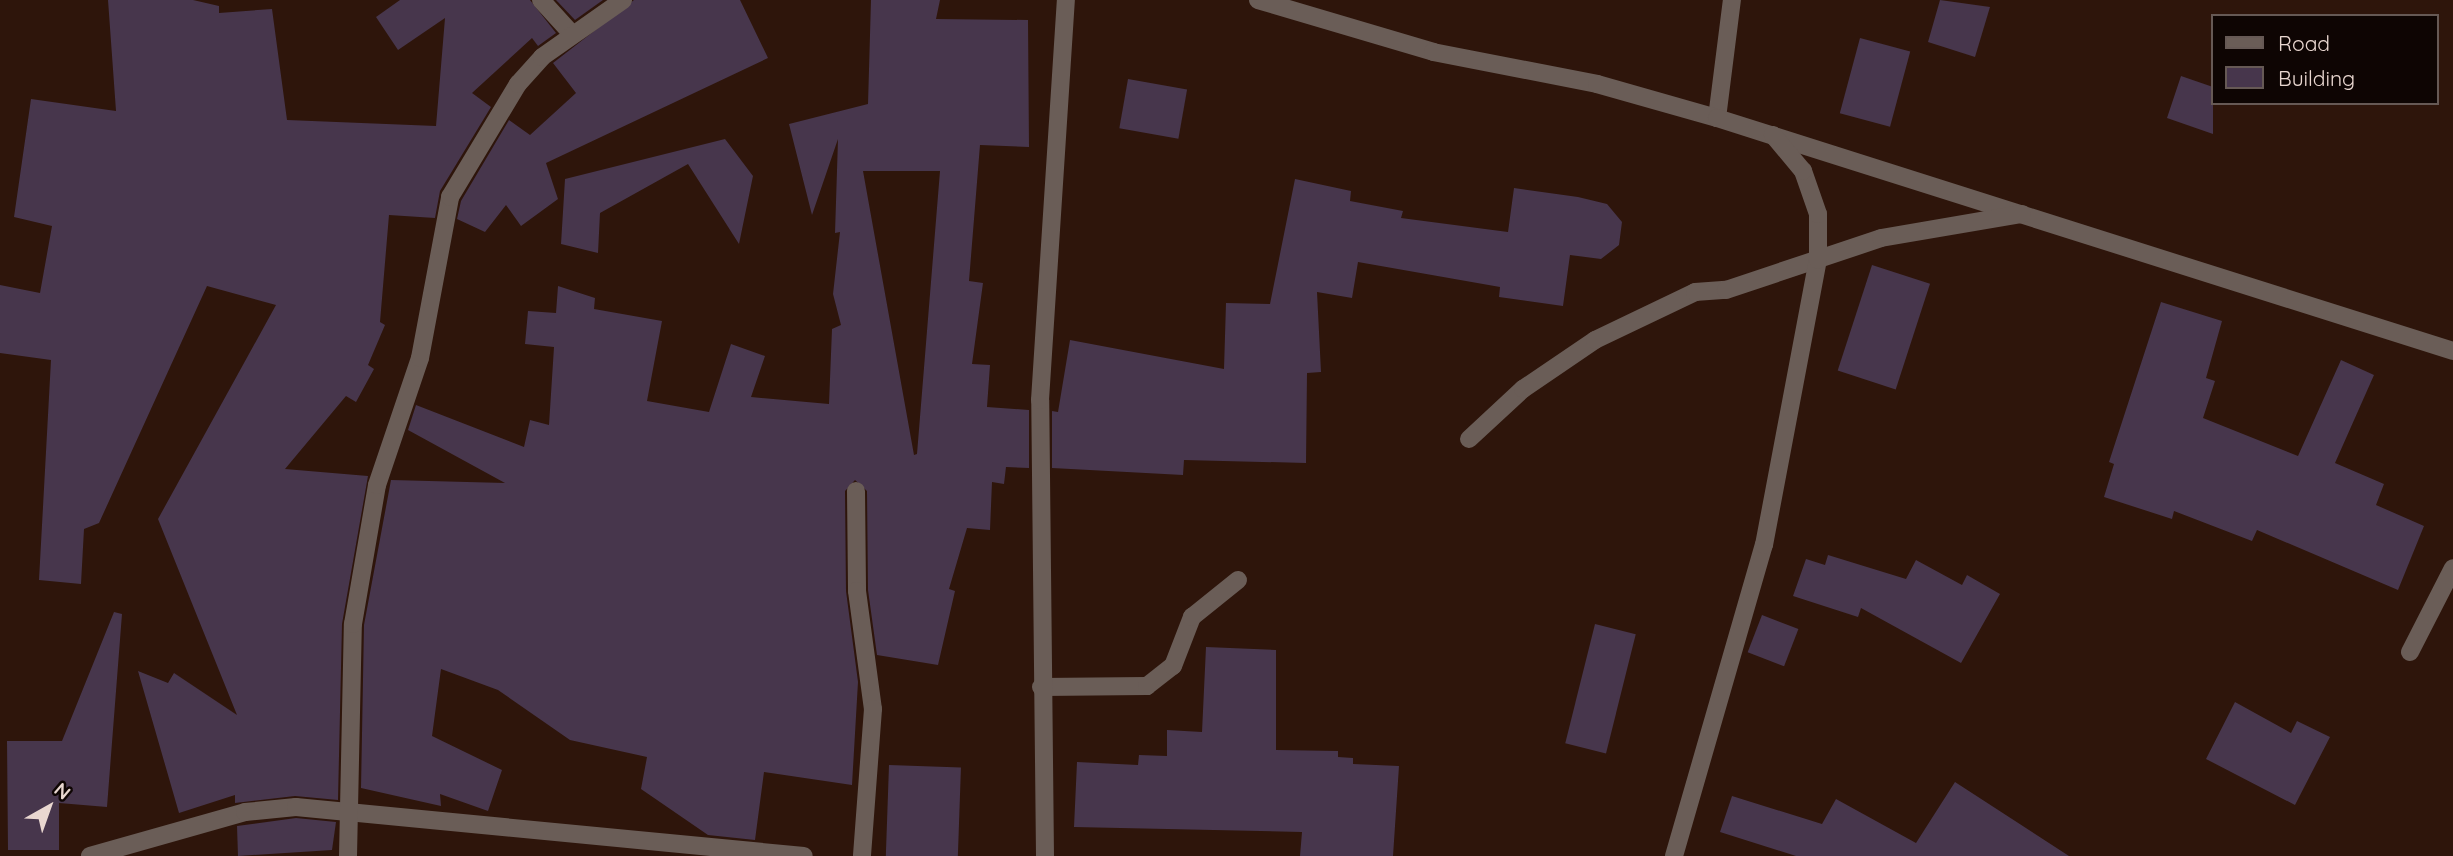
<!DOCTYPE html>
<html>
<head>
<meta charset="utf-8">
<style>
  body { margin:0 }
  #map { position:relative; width:2453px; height:856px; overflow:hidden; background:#2e150b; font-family:Quicksand,sans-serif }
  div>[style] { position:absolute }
  .building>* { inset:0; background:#47364c; transform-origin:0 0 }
  .service>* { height:18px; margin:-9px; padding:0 9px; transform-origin:9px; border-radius:9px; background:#6a5d57 }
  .minor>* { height:18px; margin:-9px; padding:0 9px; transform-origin:9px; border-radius:9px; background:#6a5d57 }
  span { translate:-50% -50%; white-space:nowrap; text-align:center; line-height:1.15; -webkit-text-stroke:5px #0e0503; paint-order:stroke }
  .legend { position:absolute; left:2211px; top:14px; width:228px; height:91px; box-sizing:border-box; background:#0e0503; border:2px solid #665955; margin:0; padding:9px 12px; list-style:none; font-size:21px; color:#e9d7d0 }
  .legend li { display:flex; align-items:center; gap:14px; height:35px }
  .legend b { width:35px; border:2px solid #665955 }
  .north { position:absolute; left:14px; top:772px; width:70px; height:70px; -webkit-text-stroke:5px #0e0503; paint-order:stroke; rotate:40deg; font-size:19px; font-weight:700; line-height:28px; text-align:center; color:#e9d7d0 }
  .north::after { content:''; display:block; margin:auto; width:24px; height:32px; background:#e9d7d0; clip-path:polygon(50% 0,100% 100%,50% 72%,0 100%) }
</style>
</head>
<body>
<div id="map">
  <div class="building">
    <div style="clip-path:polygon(108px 0,193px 0,219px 6px,219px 13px,272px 9px,287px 120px,436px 126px,445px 18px,398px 50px,376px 17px,400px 0,530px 0,556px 33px,538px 46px,532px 38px,472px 93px,491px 107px,440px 191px,435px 218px,389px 215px,380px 322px,385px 325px,368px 365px,374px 369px,356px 402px,346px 396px,285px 469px,368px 476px,342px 624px,338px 800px,295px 796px,235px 803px,235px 795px,179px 813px,138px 671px,168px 683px,174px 673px,237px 715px,158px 519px,276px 305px,207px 286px,99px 523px,84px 529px,81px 584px,39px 580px,51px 360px,0 353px,0 285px,40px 293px,52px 226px,14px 217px,31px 99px,116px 111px)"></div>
    <div style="clip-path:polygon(556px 0,603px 0,575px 20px)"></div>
    <div style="clip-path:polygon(634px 0,740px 0,768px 58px,546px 163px,558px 199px,521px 226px,506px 205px,485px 232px,457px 219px,461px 201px,509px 120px,530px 135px,576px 93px,553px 63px)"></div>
    <div style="clip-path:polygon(evenodd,871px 0,940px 0,936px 19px,1028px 20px,1029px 147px,980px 145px,969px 281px,983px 283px,972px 364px,990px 365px,987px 407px,1029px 410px,1029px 468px,1006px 467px,1004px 484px,992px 482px,990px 530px,967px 528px,949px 589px,955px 591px,938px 665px,877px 655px,868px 590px,867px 491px,855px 480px,845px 491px,846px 591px,858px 682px,852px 785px,764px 772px,755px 840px,708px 835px,641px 789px,647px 757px,570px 740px,498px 690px,441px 669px,432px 736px,502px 770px,488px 811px,440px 794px,441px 806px,361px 788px,364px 625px,391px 480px,505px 483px,408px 430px,416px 405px,524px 447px,530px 420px,549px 425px,554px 347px,525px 344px,528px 311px,556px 313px,558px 286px,595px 298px,594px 309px,662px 321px,647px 401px,709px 412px,731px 344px,765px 356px,751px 397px,829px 404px,832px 329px,841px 325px,833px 294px,840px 232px,835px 233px,838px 139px,812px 215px,789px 124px,868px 104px,871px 0,863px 171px,940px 171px,917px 454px,914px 455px,863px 171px)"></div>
    <div style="clip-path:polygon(1940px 0,1990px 7px,1975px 57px,1928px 42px)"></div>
    <div style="left:1860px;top:38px;width:52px;height:78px;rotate:15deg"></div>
    <div style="clip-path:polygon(2181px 76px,2213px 87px,2213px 134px,2167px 118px)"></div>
    <div style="left:1128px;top:79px;width:60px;height:50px;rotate:10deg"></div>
    <div style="clip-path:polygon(725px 139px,753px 176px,739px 244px,688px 164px,600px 213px,598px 253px,561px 244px,565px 179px)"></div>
    <div style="clip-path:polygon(1295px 179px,1351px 191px,1350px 201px,1403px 211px,1401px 218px,1508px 232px,1514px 188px,1578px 197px,1607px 204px,1622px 222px,1619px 245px,1601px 259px,1570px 255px,1563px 306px,1499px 297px,1500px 287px,1358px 262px,1352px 298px,1317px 292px,1321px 372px,1307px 373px,1306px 463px,1184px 460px,1183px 475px,1052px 468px,1052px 411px,1058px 412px,1070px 340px,1224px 369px,1226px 303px,1270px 304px)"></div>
    <div style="left:1872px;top:265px;width:61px;height:111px;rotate:18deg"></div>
    <div style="clip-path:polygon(2161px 302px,2222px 321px,2206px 378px,2215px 381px,2203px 418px,2298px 456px,2341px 360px,2374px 375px,2335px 463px,2384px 484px,2376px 505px,2424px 526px,2398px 590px,2257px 530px,2252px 541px,2174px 511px,2172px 519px,2104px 497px,2114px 464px,2109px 462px)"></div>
    <div style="clip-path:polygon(1828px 555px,1906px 579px,1916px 560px,1962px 585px,1967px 575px,2000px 594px,1961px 663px,1861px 608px,1858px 617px,1793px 596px,1806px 559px,1825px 565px)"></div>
    <div style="clip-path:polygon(114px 612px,122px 614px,107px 807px,59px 803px,59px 850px,8px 850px,7px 741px,62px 741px)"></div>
    <div style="left:1762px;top:615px;width:39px;height:40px;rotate:21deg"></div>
    <div style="left:1595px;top:624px;width:42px;height:123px;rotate:14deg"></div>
    <div style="clip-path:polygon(1206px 647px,1276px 650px,1276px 750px,1338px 751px,1338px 757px,1353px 758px,1353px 764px,1399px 766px,1393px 856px,1300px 856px,1302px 832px,1074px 827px,1077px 762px,1138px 765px,1139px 755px,1167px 756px,1167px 730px,1202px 732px)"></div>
    <div style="clip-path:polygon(2235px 702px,2291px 733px,2297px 721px,2330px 737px,2295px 805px,2206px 759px)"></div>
    <div style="left:889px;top:765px;width:72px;height:91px;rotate:2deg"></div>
    <div style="clip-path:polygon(1955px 782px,2069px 856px,1796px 856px,1720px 832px,1732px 796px,1822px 824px,1836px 799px,1916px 843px)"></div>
    <div style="clip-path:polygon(296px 818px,336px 822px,332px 850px,238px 856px,237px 826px)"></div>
  </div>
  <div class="service">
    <div style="left:1717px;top:118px;width:119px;rotate:-82.8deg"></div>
    <div style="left:2410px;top:652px;width:94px;rotate:-62.9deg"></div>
    <div style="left:1041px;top:687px;width:106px;rotate:-0.5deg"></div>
    <div style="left:1147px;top:686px;width:33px;rotate:-38deg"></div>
    <div style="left:1173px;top:666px;width:53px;rotate:-68.8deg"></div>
    <div style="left:1192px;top:617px;width:59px;rotate:-38.8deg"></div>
  </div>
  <div class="minor">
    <div style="left:541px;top:0;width:45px;rotate:47.7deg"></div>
    <div style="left:1258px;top:0;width:183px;rotate:16.5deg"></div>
    <div style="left:1433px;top:52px;width:167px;rotate:11deg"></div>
    <div style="left:1597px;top:84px;width:125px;rotate:15.8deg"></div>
    <div style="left:1717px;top:118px;width:772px;rotate:17.57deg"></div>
    <div style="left:1469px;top:439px;width:74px;rotate:-42.8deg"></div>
    <div style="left:1523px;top:389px;width:87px;rotate:-34.2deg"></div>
    <div style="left:1595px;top:340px;width:111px;rotate:-25.6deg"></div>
    <div style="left:1695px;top:292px;width:31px;rotate:-4deg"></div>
    <div style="left:1726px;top:290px;width:163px;rotate:-18.5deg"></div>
    <div style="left:1881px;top:238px;width:143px;rotate:-9.7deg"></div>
    <div style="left:856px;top:491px;width:100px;rotate:89.4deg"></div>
    <div style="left:857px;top:591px;width:119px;rotate:82.3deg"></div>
    <div style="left:873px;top:709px;width:147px;rotate:94.3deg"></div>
    <div style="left:90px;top:856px;width:161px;rotate:-15.8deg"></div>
    <div style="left:245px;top:812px;width:51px;rotate:-5.6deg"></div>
    <div style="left:296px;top:807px;width:510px;rotate:5.51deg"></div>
    <div style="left:348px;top:856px;width:232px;rotate:-88.8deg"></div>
    <div style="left:353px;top:624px;width:141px;rotate:-80.2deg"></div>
    <div style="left:377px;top:485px;width:134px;rotate:-71.3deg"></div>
    <div style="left:420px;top:358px;width:164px;rotate:-79.4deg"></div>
    <div style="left:450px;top:197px;width:132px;rotate:-59deg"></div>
    <div style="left:518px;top:84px;width:36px;rotate:-48deg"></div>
    <div style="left:542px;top:57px;width:99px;rotate:-35.1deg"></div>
    <div style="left:1045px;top:856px;width:456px;rotate:-90.6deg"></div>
    <div style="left:1040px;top:400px;width:401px;rotate:-86.3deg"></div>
    <div style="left:1674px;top:856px;width:324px;rotate:-73.9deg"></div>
    <div style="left:1764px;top:545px;width:290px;rotate:-79.3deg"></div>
    <div style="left:1818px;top:260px;width:46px;rotate:-90deg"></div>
    <div style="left:1818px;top:214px;width:46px;rotate:-109.2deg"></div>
    <div style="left:1803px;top:171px;width:47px;rotate:-129.8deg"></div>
  </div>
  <ul class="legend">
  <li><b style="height:9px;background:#6a5d57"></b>Road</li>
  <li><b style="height:19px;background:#47364c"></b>Building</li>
  </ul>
  <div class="north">N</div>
</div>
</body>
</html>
